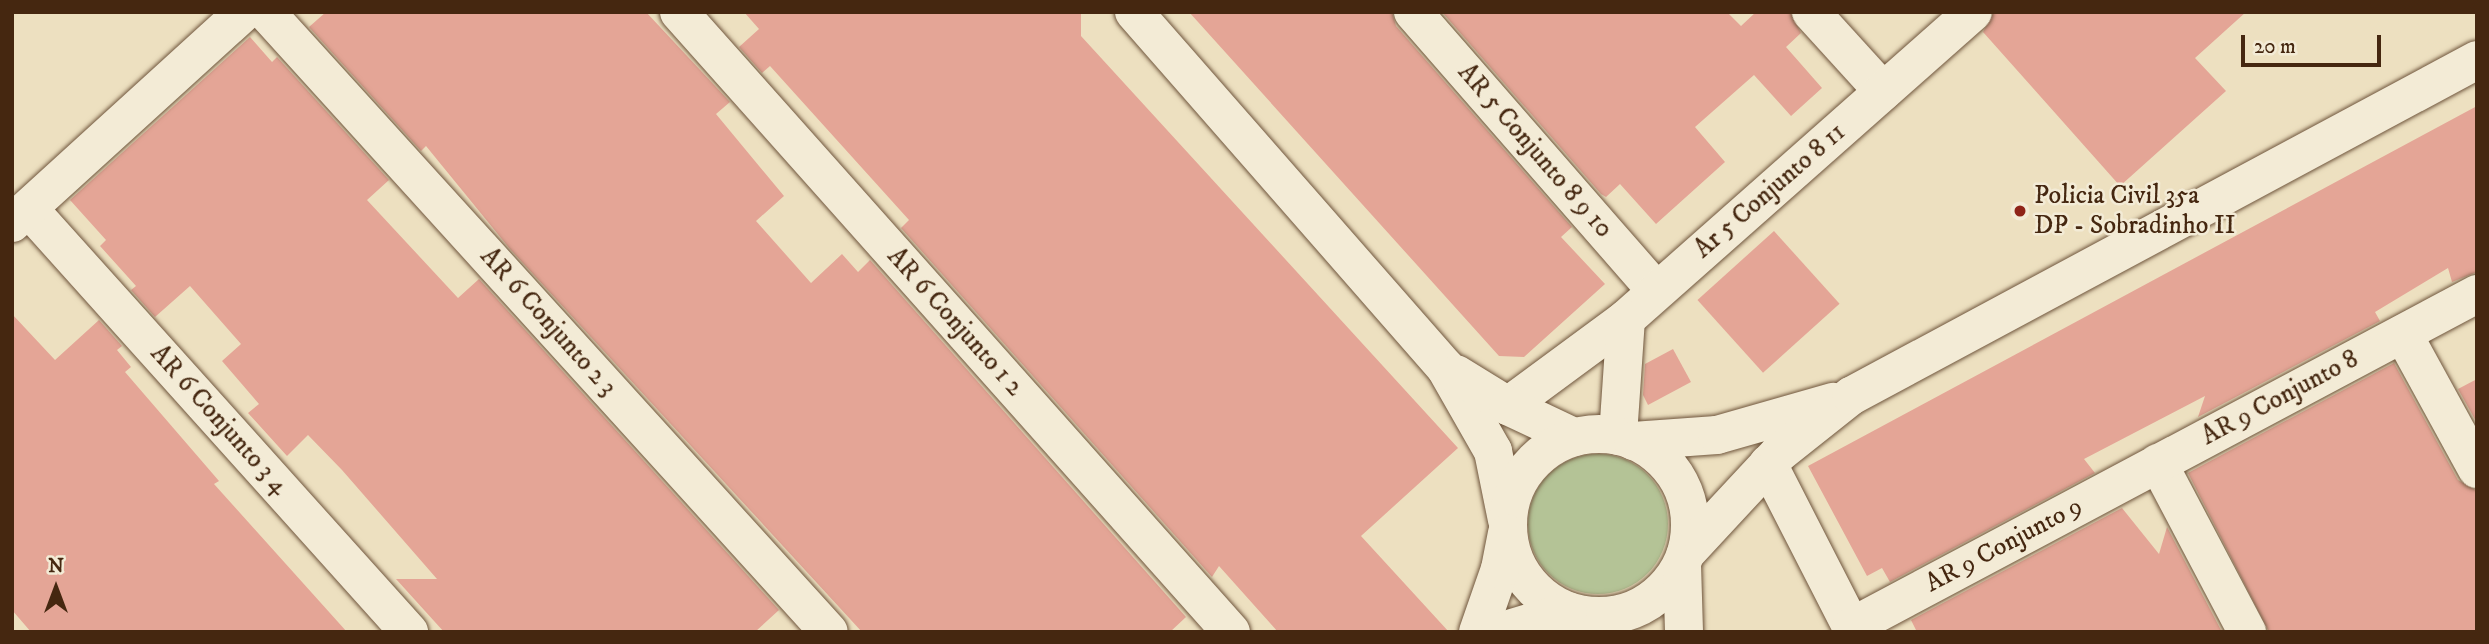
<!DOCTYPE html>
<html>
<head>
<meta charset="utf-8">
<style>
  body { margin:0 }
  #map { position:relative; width:2489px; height:644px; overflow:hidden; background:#ede0c0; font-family:"IM FELL DW Pica",serif }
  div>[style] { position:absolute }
  .green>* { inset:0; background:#b4c396 }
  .round { border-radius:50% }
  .building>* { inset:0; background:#e4a596; transform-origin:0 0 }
  .roads { filter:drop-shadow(0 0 2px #6f553c) drop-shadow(0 0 2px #6f553c) }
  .minor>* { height:38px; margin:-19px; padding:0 19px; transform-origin:19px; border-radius:19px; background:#f3ebd6 }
  .tertiary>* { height:38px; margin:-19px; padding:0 19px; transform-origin:19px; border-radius:19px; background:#f3ebd6 }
  .tertiary>.ring { margin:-19px; padding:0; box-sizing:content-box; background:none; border:38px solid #f3ebd6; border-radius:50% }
  .dots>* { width:19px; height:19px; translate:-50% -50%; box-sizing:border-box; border:4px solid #f3ebd6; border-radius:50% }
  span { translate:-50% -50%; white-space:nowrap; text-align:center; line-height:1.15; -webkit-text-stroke:5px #f3ebd6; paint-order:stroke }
  .street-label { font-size:26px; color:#452710 }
  .poi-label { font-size:26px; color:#452710 }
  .left { translate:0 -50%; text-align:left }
  .frame { position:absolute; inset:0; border:14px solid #452710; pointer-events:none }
  .north { position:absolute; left:21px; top:553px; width:70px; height:70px; -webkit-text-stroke:5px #f3ebd6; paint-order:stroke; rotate:0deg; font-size:19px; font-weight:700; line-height:28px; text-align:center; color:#452710 }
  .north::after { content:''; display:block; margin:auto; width:24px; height:32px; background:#452710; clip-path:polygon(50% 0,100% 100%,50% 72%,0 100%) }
  .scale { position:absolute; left:2241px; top:35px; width:140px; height:32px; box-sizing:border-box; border:4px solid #452710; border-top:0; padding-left:9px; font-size:21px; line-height:24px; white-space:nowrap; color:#452710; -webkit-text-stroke:5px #f3ebd6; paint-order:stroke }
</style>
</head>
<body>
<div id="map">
  <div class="green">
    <div class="round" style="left:1528px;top:454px;width:140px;height:140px"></div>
  </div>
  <div class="building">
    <div style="clip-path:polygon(326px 12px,646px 12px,730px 102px,716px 114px,784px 196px,756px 221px,811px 283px,842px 254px,858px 272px,870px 260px,1186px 617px,1170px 632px,862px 632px,510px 249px,426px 146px,421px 151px,309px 27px)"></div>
    <div style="clip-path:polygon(744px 12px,1081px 12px,1081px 36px,1458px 448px,1361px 536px,1449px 632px,1278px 632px,1219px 566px,1212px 577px,901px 228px,909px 220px,770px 66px,762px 73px,739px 47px,759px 29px)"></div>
    <div style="clip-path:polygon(1189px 12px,1392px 12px,1396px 26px,1572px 227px,1561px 237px,1605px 284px,1524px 357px,1499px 356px)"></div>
    <div style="clip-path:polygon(1442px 12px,1727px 12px,1741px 26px,1756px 12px,1790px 12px,1801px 33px,1786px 47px,1822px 88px,1791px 116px,1754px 75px,1695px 127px,1725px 162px,1656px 224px,1620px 184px,1606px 197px,1601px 194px)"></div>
    <div style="clip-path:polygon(1994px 12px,2246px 12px,2195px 58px,2226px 91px,2120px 186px,1983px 32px)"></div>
    <div style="clip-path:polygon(250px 37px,272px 62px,277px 57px,389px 180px,367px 200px,458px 298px,479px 279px,779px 610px,755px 632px,444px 632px,396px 579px,437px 579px,342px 470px,308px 435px,287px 456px,248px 413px,259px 404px,222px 361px,241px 344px,190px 286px,155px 317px,131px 290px,136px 286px,100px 246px,106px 240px,70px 200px)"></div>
    <div style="clip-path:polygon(2477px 106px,2477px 272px,2452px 282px,2448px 268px,2375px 312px,2380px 321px,2198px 417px,2205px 396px,2084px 459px,2095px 473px,1890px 582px,1882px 568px,1867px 576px,1808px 466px)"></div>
    <div style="left:1774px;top:231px;width:98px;height:103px;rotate:48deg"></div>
    <div style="clip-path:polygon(12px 314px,55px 360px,99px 320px,122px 346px,117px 350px,131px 367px,125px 372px,219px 481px,214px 484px,347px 632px,31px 632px,12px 610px)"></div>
    <div style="clip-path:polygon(1673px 349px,1691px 382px,1648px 405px,1643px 395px,1645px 364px)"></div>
    <div style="clip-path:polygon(2394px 363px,2458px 480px,2477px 491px,2477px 632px,2269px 632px,2188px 473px)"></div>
    <div style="clip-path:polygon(2477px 379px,2477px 423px,2458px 389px)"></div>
    <div style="clip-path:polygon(2122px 508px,2159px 554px,2167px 527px,2222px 632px,1917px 632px,1911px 620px)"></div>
  </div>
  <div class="roads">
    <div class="minor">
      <div style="left:266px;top:12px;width:837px;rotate:47.76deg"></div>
      <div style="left:679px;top:12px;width:830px;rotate:48.32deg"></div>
      <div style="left:1413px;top:12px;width:370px;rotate:48.9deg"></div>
      <div style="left:1811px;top:12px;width:107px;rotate:47.7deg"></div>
      <div style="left:29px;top:209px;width:569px;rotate:48.07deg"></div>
      <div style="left:2403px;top:334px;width:154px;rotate:61.3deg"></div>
      <div style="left:1508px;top:406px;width:147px;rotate:-36.4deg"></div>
      <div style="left:1626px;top:319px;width:463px;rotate:-41.5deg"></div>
      <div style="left:1618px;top:436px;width:117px;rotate:-86.1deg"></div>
      <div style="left:2158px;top:463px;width:191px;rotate:62.2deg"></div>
      <div style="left:1768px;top:464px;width:189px;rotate:62.9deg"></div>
      <div style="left:1851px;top:627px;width:709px;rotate:-28.01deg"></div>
    </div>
    <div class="tertiary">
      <div style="left:1134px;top:12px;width:472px;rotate:48.8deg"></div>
      <div style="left:1445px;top:367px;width:97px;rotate:60.3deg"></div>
      <div style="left:1493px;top:451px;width:70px;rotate:78.5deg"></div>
      <div style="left:12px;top:223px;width:314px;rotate:-42.3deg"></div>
      <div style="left:1456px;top:374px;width:61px;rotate:31.6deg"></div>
      <div style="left:1508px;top:406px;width:73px;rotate:25.2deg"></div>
      <div class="ring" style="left:1508px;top:434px;width:144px;height:144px"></div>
      <div style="left:1633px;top:441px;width:84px;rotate:-4.1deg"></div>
      <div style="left:1717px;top:435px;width:121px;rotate:-15.9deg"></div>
      <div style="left:1686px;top:553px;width:137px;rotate:-47.1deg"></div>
      <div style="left:1779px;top:453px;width:92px;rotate:-38.4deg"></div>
      <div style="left:1851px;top:396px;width:710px;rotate:-28.22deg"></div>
      <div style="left:1682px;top:564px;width:68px;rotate:88.3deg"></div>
      <div style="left:1478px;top:632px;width:67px;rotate:-70.8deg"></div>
      <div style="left:1500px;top:569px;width:36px;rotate:-79deg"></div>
      <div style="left:1499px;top:632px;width:72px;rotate:-16.9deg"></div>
    </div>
  </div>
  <div class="dots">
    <div style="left:2020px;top:211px;background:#8f2418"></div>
  </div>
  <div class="street-label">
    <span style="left:1535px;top:151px;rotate:49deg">AR 5 Conjunto 8 9 10</span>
    <span style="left:1770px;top:191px;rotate:-41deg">Ar 5 Conjunto 8 11</span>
    <span style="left:548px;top:322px;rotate:48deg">AR 6 Conjunto 2 3</span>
    <span style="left:955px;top:322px;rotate:48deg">AR 6 Conjunto 1 2</span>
    <span style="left:2280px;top:398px;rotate:-28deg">AR 9 Conjunto 8</span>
    <span style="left:219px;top:420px;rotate:48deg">AR 6 Conjunto 3 4</span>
    <span style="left:2004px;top:545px;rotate:-28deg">AR 9 Conjunto 9</span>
  </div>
  <div class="poi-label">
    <span class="left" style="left:2034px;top:211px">Policia Civil 35a<br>DP - Sobradinho II</span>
  </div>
  <div class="frame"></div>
  <div class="north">N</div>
  <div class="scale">20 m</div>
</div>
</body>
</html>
